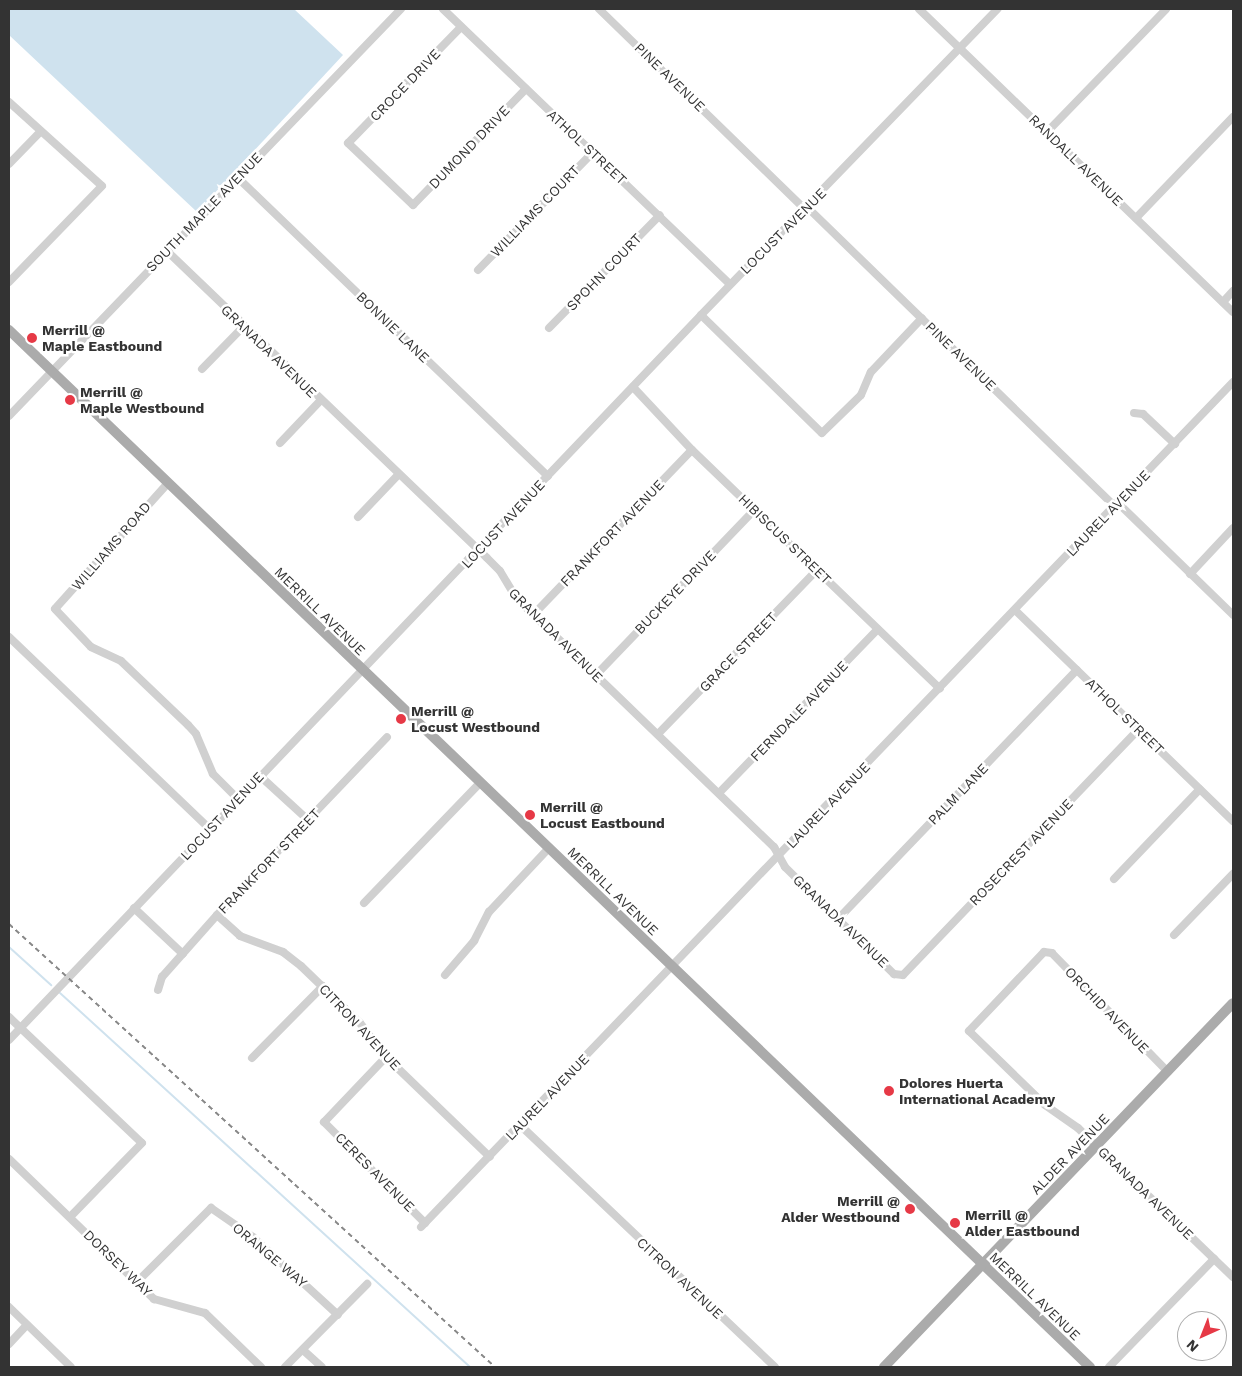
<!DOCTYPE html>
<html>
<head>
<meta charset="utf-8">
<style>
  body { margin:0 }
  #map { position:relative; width:1242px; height:1376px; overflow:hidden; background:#fff; font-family:"Work Sans",sans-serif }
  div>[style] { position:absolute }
  .water>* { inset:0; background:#cfe2ee }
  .stream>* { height:2px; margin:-1px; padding:0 1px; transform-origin:1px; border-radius:1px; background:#cfe2ee }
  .minor>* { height:8px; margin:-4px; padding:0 4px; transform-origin:4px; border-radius:4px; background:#d0d0d0 }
  .major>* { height:10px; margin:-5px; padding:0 5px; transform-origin:5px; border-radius:5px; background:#ababab }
  .rail>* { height:2px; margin-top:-1px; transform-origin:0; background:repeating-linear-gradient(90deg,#888 0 5px,transparent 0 9px) }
  .dots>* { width:14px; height:14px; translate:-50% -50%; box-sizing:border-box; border:2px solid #fff; border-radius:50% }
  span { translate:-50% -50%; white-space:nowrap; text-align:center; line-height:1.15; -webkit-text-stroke:5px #fff; paint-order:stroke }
  .street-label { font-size:14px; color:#333 }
  .poi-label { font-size:14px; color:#333; font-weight:700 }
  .left { translate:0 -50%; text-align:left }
  .right { translate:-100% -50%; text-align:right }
  .frame { position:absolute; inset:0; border:10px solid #333; pointer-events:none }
  .north { position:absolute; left:1177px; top:1311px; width:50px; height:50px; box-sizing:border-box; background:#fff; border:1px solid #adadad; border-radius:50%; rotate:224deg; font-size:14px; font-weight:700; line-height:20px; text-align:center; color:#333 }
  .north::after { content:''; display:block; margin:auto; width:18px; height:22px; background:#e63946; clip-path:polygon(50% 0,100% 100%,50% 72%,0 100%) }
</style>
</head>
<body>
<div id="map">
  <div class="water">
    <div style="clip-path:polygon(9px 9px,294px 9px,343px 55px,197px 212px,9px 35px)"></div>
  </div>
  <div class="stream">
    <div style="left:9px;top:947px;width:57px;rotate:42.1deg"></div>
    <div style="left:60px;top:993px;width:555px;rotate:42.37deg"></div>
  </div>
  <div class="minor">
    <div style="left:443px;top:9px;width:397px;rotate:43.8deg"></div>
    <div style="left:599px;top:9px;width:287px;rotate:44.2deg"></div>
    <div style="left:919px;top:9px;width:436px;rotate:44deg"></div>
    <div style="left:461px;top:27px;width:162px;rotate:134.2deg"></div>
    <div style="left:348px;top:143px;width:90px;rotate:43.6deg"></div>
    <div style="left:413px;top:205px;width:162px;rotate:-45.8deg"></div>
    <div style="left:9px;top:102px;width:125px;rotate:42.1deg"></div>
    <div style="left:102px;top:186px;width:134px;rotate:134.1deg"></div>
    <div style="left:1047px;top:132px;width:171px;rotate:-45.9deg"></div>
    <div style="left:9px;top:164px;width:45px;rotate:-45.9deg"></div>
    <div style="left:238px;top:178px;width:430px;rotate:43.9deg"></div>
    <div style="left:807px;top:207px;width:429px;rotate:44.2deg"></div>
    <div style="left:1136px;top:218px;width:140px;rotate:-46.2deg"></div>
    <div style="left:167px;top:251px;width:443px;rotate:43.8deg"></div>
    <div style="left:487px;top:558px;width:18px;rotate:45deg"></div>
    <div style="left:500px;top:571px;width:31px;rotate:59deg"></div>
    <div style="left:516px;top:598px;width:359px;rotate:44deg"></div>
    <div style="left:774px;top:847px;width:23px;rotate:61deg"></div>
    <div style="left:785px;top:867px;width:153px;rotate:44.5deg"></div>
    <div style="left:894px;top:974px;width:9px;rotate:6deg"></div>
    <div style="left:903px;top:975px;width:341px;rotate:-46.2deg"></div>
    <div style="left:478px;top:270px;width:163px;rotate:-45.7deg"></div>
    <div style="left:1223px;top:302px;width:15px;rotate:-48deg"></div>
    <div style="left:701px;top:315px;width:169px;rotate:44.3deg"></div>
    <div style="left:822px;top:433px;width:54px;rotate:-44.3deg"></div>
    <div style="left:861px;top:395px;width:25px;rotate:-67deg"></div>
    <div style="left:871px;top:372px;width:74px;rotate:-46.6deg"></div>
    <div style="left:549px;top:328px;width:158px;rotate:-45.5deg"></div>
    <div style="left:202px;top:369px;width:59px;rotate:-45.7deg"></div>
    <div style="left:633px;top:387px;width:86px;rotate:46.9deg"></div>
    <div style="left:692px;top:450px;width:344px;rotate:43.9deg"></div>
    <div style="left:1134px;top:413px;width:9px;rotate:6deg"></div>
    <div style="left:1143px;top:414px;width:44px;rotate:43.2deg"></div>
    <div style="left:9px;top:416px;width:565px;rotate:-46.08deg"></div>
    <div style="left:280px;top:443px;width:59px;rotate:-46.4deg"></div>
    <div style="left:168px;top:483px;width:169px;rotate:131.9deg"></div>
    <div style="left:55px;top:609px;width:52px;rotate:46.5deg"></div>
    <div style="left:91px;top:647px;width:33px;rotate:25deg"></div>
    <div style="left:121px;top:661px;width:93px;rotate:43.7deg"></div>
    <div style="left:188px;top:725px;width:12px;rotate:48deg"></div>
    <div style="left:196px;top:734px;width:43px;rotate:67deg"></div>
    <div style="left:213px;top:774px;width:35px;rotate:45deg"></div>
    <div style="left:1118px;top:503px;width:161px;rotate:44.2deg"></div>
    <div style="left:358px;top:517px;width:59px;rotate:-46.4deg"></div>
    <div style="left:1190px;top:574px;width:63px;rotate:-46.9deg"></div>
    <div style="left:1016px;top:611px;width:302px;rotate:44.1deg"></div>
    <div style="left:533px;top:615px;width:229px;rotate:-46.1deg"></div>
    <div style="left:9px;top:637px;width:278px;rotate:43.7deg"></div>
    <div style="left:596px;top:675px;width:228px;rotate:-46.2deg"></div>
    <div style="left:658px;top:734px;width:228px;rotate:-45.9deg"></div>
    <div style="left:260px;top:776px;width:65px;rotate:42.5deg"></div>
    <div style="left:719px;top:793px;width:228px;rotate:-45.9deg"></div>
    <div style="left:1114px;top:879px;width:124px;rotate:-46.3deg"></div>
    <div style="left:364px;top:903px;width:167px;rotate:-46deg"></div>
    <div style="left:134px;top:908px;width:67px;rotate:43.2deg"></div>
    <div style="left:217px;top:915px;width:31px;rotate:42deg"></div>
    <div style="left:240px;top:936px;width:46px;rotate:20.4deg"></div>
    <div style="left:283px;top:952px;width:23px;rotate:38deg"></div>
    <div style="left:301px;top:966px;width:82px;rotate:44deg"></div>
    <div style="left:360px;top:1023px;width:43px;rotate:52.6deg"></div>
    <div style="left:386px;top:1057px;width:144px;rotate:43.9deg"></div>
    <div style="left:838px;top:919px;width:345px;rotate:-46.2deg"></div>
    <div style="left:1174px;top:935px;width:85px;rotate:-46deg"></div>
    <div style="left:445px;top:975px;width:45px;rotate:-49.5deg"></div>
    <div style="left:474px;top:941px;width:33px;rotate:-63deg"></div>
    <div style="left:489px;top:912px;width:86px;rotate:-46.9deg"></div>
    <div style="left:158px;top:990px;width:14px;rotate:-73deg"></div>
    <div style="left:162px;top:977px;width:83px;rotate:-48.4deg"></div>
    <div style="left:217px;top:915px;width:246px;rotate:-46.3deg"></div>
    <div style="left:9px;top:1017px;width:183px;rotate:43.5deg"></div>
    <div style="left:142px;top:1143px;width:102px;rotate:134.2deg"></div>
    <div style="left:9px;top:1040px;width:1002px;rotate:-46.33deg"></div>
    <div style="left:701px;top:315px;width:426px;rotate:-45.9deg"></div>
    <div style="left:386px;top:1057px;width:90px;rotate:133.6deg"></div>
    <div style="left:324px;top:1122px;width:143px;rotate:45deg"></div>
    <div style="left:252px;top:1058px;width:101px;rotate:-45.4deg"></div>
    <div style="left:1168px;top:1072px;width:166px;rotate:-134.3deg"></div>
    <div style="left:1052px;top:953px;width:8px;rotate:-173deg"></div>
    <div style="left:1044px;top:952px;width:109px;rotate:133.5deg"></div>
    <div style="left:969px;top:1031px;width:106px;rotate:44.2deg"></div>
    <div style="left:1045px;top:1105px;width:40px;rotate:34.9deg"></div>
    <div style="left:1078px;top:1128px;width:215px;rotate:43.9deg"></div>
    <div style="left:521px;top:1126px;width:350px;rotate:43.5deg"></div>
    <div style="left:9px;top:1159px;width:202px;rotate:44deg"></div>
    <div style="left:154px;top:1299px;width:53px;rotate:15.4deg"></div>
    <div style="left:205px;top:1313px;width:78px;rotate:44deg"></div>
    <div style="left:421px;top:1227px;width:1172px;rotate:-46.14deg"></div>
    <div style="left:137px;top:1282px;width:105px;rotate:-45deg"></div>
    <div style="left:211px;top:1208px;width:51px;rotate:34.6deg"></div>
    <div style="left:253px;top:1237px;width:115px;rotate:42.5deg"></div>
    <div style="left:9px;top:1307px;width:86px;rotate:44.1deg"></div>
    <div style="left:9px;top:1344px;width:26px;rotate:-47deg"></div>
    <div style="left:303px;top:1350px;width:25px;rotate:42deg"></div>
    <div style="left:285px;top:1367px;width:117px;rotate:-45.3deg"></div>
    <div style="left:1109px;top:1367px;width:151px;rotate:-45.8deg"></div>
  </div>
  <div class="major">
    <div style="left:9px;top:330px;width:1498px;rotate:43.81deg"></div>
    <div style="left:884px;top:1367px;width:504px;rotate:-46.21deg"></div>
  </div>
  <div class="rail">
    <div style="left:9px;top:924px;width:658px;rotate:42.35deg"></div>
  </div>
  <div class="dots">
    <div style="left:32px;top:338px;background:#e63946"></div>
    <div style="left:70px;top:400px;background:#e63946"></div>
    <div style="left:401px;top:719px;background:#e63946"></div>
    <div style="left:530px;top:815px;background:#e63946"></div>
    <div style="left:889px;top:1091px;background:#e63946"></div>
    <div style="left:910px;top:1209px;background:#e63946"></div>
    <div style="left:955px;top:1223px;background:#e63946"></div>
  </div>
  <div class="street-label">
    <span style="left:670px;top:77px;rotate:44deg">PINE AVENUE</span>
    <span style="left:405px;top:85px;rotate:-46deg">CROCE DRIVE</span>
    <span style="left:469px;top:147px;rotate:-46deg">DUMOND DRIVE</span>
    <span style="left:587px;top:147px;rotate:43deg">ATHOL STREET</span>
    <span style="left:1076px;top:160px;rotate:44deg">RANDALL AVENUE</span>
    <span style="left:535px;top:211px;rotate:-46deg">WILLIAMS COURT</span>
    <span style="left:204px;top:212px;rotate:-46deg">SOUTH MAPLE AVENUE</span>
    <span style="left:783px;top:231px;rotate:-45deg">LOCUST AVENUE</span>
    <span style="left:604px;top:272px;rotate:-46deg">SPOHN COURT</span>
    <span style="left:393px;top:327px;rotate:44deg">BONNIE LANE</span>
    <span style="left:269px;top:351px;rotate:44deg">GRANADA AVENUE</span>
    <span style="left:961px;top:356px;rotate:44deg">PINE AVENUE</span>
    <span style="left:1108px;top:513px;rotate:-46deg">LAUREL AVENUE</span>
    <span style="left:503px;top:524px;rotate:-47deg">LOCUST AVENUE</span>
    <span style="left:612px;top:533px;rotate:-46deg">FRANKFORT AVENUE</span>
    <span style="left:785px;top:539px;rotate:44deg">HIBISCUS STREET</span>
    <span style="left:111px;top:546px;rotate:-49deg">WILLIAMS ROAD</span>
    <span style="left:675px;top:592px;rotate:-46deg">BUCKEYE DRIVE</span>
    <span style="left:320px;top:611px;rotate:44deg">MERRILL AVENUE</span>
    <span style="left:556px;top:635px;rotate:45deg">GRANADA AVENUE</span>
    <span style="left:738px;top:652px;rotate:-46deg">GRACE STREET</span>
    <span style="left:799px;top:711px;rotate:-46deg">FERNDALE AVENUE</span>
    <span style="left:1125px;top:716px;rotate:44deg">ATHOL STREET</span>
    <span style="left:958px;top:794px;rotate:-46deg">PALM LANE</span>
    <span style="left:828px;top:805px;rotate:-46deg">LAUREL AVENUE</span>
    <span style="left:222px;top:816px;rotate:-47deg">LOCUST AVENUE</span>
    <span style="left:1021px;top:852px;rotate:-46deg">ROSECREST AVENUE</span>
    <span style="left:269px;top:861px;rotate:-46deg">FRANKFORT STREET</span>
    <span style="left:613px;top:891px;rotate:44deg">MERRILL AVENUE</span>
    <span style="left:841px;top:921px;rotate:44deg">GRANADA AVENUE</span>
    <span style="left:1107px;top:1010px;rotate:46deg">ORCHID AVENUE</span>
    <span style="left:360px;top:1027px;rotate:47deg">CITRON AVENUE</span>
    <span style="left:547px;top:1097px;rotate:-46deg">LAUREL AVENUE</span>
    <span style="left:1070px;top:1154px;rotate:-46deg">ALDER AVENUE</span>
    <span style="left:375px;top:1172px;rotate:45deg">CERES AVENUE</span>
    <span style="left:1146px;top:1193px;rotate:44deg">GRANADA AVENUE</span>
    <span style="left:270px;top:1255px;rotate:40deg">ORANGE WAY</span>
    <span style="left:118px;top:1263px;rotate:44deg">DORSEY WAY</span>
    <span style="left:680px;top:1278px;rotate:43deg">CITRON AVENUE</span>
    <span style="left:1035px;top:1296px;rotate:44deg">MERRILL AVENUE</span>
  </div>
  <div class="poi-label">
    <span class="left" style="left:42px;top:338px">Merrill @<br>Maple Eastbound</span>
    <span class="left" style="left:80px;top:400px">Merrill @<br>Maple Westbound</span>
    <span class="left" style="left:411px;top:719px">Merrill @<br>Locust Westbound</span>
    <span class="left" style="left:540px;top:815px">Merrill @<br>Locust Eastbound</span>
    <span class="left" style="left:899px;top:1091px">Dolores Huerta<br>International Academy</span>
    <span class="right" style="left:900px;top:1209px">Merrill @<br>Alder Westbound</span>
    <span class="left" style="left:965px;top:1223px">Merrill @<br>Alder Eastbound</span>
  </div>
  <div class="frame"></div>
  <div class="north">N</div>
</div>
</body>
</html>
